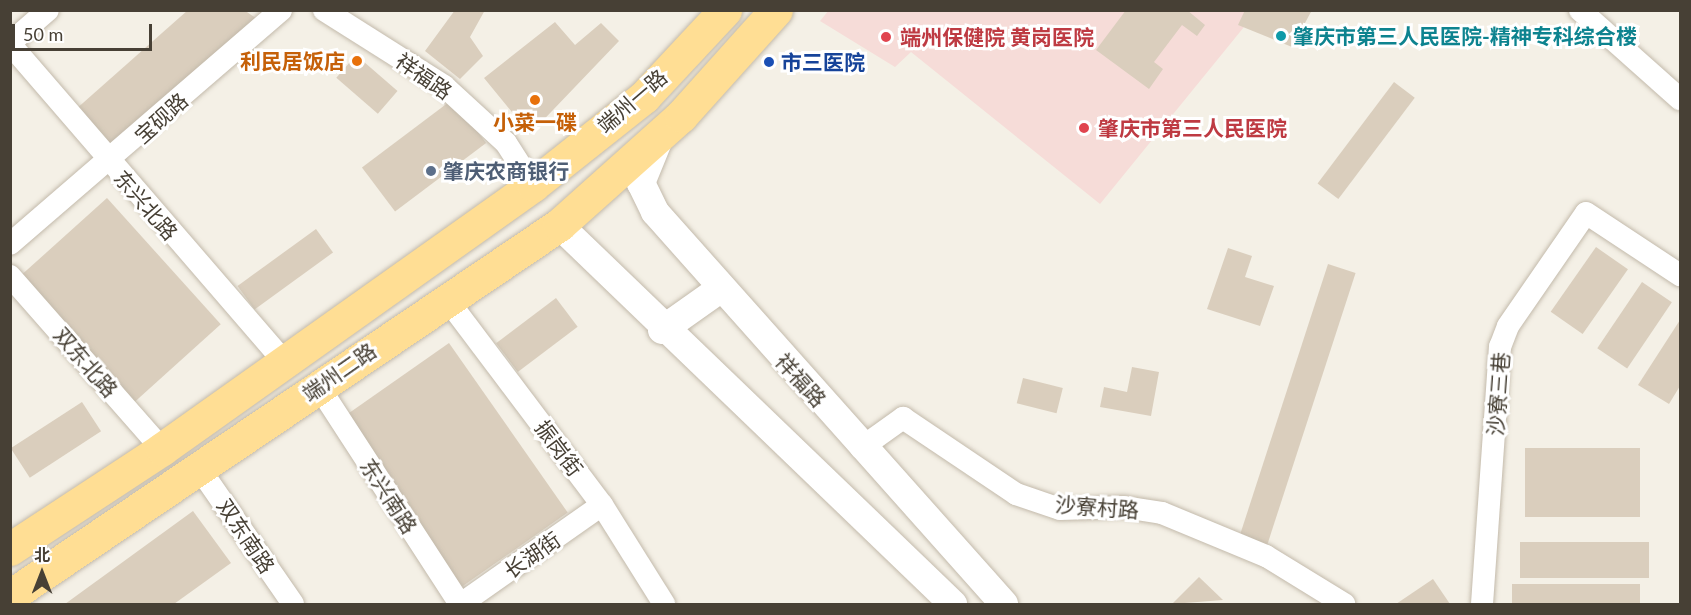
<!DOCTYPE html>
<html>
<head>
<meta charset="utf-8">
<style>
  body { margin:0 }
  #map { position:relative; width:1691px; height:615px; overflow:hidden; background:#f4f0e6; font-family:Lato,"Noto Sans SC",sans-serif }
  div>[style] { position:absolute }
  .medical>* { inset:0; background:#f6dcd8 }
  .building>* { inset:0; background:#dacebd; transform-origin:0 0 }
  .roads { filter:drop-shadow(0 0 2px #c3baab) drop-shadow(0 0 2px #c3baab) }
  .minor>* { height:22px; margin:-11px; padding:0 11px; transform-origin:11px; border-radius:11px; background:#fff }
  .tertiary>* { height:28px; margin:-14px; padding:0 14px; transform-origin:14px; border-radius:14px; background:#fff }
  .primary>* { height:33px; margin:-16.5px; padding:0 16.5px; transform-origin:16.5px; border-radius:16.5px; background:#ffde94 }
  .dots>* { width:16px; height:16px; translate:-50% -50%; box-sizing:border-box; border:3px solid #fff; border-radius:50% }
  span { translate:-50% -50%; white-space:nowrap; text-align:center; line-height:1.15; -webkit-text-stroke:6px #fff; paint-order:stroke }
  .culture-label { font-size:21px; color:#0d838f; font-weight:700 }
  .left { translate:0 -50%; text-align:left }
  .health-label { font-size:21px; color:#be3a42; font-weight:700 }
  .food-label { font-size:21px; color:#c56008; font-weight:700 }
  .right { translate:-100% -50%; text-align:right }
  .transit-label { font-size:21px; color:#164399; font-weight:700 }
  .street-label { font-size:21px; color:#474035 }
  .service-label { font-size:21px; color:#4e5e75; font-weight:700 }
  .frame { position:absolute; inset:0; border:12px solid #474035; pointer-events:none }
  .north { position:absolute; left:12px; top:543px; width:60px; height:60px; -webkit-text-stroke:4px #fff; paint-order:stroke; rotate:0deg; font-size:16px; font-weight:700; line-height:24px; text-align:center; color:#474035 }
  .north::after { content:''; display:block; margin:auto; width:21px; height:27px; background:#474035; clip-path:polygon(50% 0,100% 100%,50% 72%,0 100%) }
  .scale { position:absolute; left:12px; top:24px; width:140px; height:27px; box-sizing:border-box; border:3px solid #474035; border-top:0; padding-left:8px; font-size:18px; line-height:21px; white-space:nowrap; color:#474035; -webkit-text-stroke:4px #fff; paint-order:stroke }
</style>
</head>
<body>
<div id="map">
  <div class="medical">
    <div style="clip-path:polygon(829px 10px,1257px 11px,1100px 204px,911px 52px,895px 67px,820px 21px)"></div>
  </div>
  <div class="building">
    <div style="clip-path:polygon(188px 10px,244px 10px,260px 21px,112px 151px,75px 110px)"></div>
    <div style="clip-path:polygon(455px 10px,485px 10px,470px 37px,483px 56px,460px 79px,425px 51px)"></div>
    <div style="clip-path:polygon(1126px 10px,1187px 10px,1205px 25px,1197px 36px,1182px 25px,1154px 62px,1163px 69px,1149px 89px,1096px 50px)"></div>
    <div style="clip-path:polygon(1245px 10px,1312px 10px,1292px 47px,1238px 25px)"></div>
    <div style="clip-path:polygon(555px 22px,575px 45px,601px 23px,619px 41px,530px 134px,484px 78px)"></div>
    <div style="left:356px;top:55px;width:55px;height:30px;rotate:41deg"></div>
    <div style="left:1394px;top:82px;width:26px;height:127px;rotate:37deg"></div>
    <div style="left:453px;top:99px;width:55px;height:114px;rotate:53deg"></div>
    <div style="left:107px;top:198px;width:170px;height:116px;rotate:48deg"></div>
    <div style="left:316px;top:229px;width:29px;height:97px;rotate:54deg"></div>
    <div style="left:1596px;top:247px;width:39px;height:79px;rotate:35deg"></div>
    <div style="clip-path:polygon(1228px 248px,1252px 256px,1245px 277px,1274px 286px,1260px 326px,1207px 309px)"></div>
    <div style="left:1328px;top:264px;width:29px;height:286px;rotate:18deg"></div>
    <div style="left:1642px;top:282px;width:36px;height:80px;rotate:34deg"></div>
    <div style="left:556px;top:298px;width:36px;height:75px;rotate:53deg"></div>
    <div style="clip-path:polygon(1680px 320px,1680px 386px,1669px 404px,1638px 385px)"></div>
    <div style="left:449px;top:343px;width:207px;height:132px;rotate:55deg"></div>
    <div style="clip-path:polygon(1132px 367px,1159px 372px,1151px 416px,1100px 407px,1104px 387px,1127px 392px)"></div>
    <div style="left:1023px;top:378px;width:41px;height:26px;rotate:14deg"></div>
    <div style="left:82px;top:402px;width:35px;height:85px;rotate:57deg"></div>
    <div style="left:1525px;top:448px;width:115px;height:69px"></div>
    <div style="clip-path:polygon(193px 511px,231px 563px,174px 604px,65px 604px)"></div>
    <div style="left:1520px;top:542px;width:129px;height:36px"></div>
    <div style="clip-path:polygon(1199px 577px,1223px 600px,1172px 604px)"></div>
    <div style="clip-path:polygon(1433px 579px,1450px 604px,1396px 604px)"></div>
    <div style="left:1512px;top:584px;width:128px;height:20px"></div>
  </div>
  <div class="roads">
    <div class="minor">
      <div style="left:324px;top:10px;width:142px;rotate:32.3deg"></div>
      <div style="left:444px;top:86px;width:84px;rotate:42.6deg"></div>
      <div style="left:506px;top:143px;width:50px;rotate:57.3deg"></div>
      <div style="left:1580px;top:10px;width:134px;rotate:41.7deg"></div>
      <div style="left:10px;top:43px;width:50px;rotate:-41deg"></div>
      <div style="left:10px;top:44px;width:421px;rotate:49.2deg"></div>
      <div style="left:10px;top:244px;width:358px;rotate:-40.8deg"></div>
      <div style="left:10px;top:276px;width:230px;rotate:48.7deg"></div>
      <div style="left:446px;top:298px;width:259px;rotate:53deg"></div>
      <div style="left:602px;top:505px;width:117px;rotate:57.9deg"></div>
      <div style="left:319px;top:387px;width:259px;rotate:57deg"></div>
      <div style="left:861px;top:448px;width:52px;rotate:-35.5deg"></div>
      <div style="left:903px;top:418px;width:136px;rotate:33.9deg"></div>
      <div style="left:1016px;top:494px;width:46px;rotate:18.8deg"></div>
      <div style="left:1060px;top:509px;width:64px;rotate:-1.8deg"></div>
      <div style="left:1124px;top:507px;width:38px;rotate:9deg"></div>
      <div style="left:1162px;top:513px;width:113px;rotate:22.5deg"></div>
      <div style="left:1266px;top:556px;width:92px;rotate:31.6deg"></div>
      <div style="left:199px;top:468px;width:165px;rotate:55.3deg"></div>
      <div style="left:461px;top:604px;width:172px;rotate:-35.1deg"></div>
      <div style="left:1482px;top:604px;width:258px;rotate:-86deg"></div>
      <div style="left:1500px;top:347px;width:22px;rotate:-69deg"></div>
      <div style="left:1508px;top:326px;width:137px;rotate:-55.4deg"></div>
      <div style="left:1586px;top:213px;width:113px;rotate:33.4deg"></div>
    </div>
    <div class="tertiary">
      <div style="left:659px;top:139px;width:48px;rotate:112.2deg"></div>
      <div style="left:641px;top:183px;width:32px;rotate:64deg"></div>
      <div style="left:655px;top:212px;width:525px;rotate:48.32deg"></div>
      <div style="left:559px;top:225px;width:547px;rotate:43.89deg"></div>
      <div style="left:662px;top:330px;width:71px;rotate:-35.3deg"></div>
    </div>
    <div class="primary">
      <div style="left:10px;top:549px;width:182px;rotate:-33.3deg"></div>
      <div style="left:162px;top:449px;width:455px;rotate:-35.4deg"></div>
      <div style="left:533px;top:185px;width:142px;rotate:-38.4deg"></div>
      <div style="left:644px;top:97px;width:119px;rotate:-47deg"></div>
      <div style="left:10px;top:596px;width:663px;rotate:-34.05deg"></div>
      <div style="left:559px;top:225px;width:164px;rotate:-41.8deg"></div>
      <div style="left:681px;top:116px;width:142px;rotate:-48.1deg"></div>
    </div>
  </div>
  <div class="dots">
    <div style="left:1281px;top:36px;background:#0f9aa8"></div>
    <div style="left:886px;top:37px;background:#e0444e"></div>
    <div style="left:357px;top:61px;background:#e8710a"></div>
    <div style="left:769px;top:62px;background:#1a4fb4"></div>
    <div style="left:535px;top:100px;background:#e8710a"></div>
    <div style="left:1084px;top:128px;background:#e0444e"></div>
    <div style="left:431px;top:171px;background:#5c6f8a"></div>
  </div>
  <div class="culture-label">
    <span class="left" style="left:1293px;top:36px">肇庆市第三人民医院-精神专科综合楼</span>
  </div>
  <div class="health-label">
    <span class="left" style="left:900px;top:37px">端州保健院 黄岗医院</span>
    <span class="left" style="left:1098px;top:128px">肇庆市第三人民医院</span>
  </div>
  <div class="food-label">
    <span class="right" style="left:345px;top:61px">利民居饭店</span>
    <span style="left:535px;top:122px">小菜一碟</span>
  </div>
  <div class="transit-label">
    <span class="left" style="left:781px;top:62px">市三医院</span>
  </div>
  <div class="street-label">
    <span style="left:424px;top:76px;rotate:35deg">祥福路</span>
    <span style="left:632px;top:101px;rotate:-41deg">端州一路</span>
    <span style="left:161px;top:118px;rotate:-42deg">宝砚路</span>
    <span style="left:146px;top:205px;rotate:49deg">东兴北路</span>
    <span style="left:86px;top:362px;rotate:49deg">双东北路</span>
    <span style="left:339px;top:372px;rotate:-35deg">端州二路</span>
    <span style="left:801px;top:380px;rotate:48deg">祥福路</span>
    <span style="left:1498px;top:394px;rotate:-86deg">沙寮三巷</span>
    <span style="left:559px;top:448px;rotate:53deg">振岗街</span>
    <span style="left:389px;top:496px;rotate:57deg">东兴南路</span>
    <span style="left:1097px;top:507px;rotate:4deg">沙寮村路</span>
    <span style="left:246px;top:536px;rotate:56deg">双东南路</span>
    <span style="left:532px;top:555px;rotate:-35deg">长湖街</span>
  </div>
  <div class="service-label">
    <span class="left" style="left:443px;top:171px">肇庆农商银行</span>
  </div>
  <div class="frame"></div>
  <div class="north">北</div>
  <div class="scale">50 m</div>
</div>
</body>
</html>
